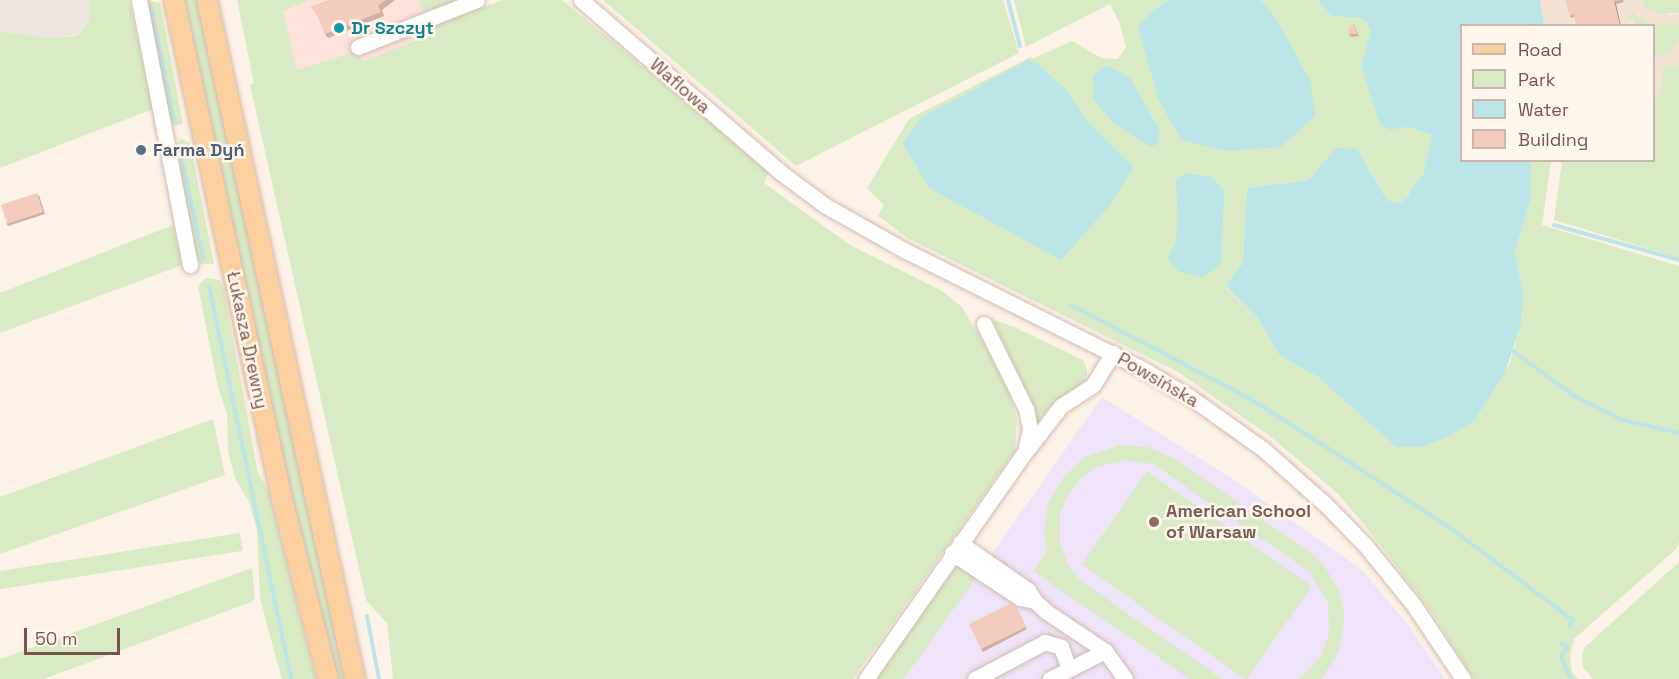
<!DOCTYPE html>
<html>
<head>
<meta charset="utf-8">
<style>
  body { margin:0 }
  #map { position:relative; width:1679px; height:679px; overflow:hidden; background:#fdf2e7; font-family:"Space Grotesk",sans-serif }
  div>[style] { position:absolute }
  .residential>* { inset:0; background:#f4e3d5 }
  .commercial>* { inset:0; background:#fde1da }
  .industrial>* { inset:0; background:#ede5e0 }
  .education>* { inset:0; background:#efe3f9 }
  .green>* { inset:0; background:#d8ebc5; transform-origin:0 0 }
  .water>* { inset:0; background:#bbe5e7 }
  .stream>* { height:4px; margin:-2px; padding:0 2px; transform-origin:2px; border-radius:2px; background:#bbe5e7 }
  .roads { filter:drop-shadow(0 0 2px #d1baaf) drop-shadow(0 0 2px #d1baaf) }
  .minor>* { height:15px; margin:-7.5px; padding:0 7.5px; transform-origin:7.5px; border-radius:7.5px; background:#fff }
  .major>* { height:20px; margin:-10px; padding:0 10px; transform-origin:10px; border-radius:10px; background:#fbcf9f }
  .wall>* { inset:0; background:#d0b0a3 }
  .shaded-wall>* { inset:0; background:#a99085 }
  .building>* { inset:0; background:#f2cdbe; transform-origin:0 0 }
  .dots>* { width:16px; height:16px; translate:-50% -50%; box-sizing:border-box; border:3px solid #fff6ed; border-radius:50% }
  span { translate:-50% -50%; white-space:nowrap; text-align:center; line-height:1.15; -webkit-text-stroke:5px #fff6ed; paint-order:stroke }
  .culture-label { font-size:18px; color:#0d838f; font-weight:700 }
  .left { translate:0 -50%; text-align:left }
  .street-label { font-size:18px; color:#77554b }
  .service-label { font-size:18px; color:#4e5e75; font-weight:700 }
  .education-label { font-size:18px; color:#785e54; font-weight:700 }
  .legend { position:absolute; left:1460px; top:24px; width:195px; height:138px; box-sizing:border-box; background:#fff6ed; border:2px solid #c9b6ac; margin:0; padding:8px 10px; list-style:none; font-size:18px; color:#77554b }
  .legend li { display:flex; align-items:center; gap:12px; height:30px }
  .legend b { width:30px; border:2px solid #c9b6ac }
  .scale { position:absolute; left:24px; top:628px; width:96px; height:27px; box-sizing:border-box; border:3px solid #77554b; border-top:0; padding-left:8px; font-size:18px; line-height:21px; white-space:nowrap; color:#77554b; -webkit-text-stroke:4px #fff6ed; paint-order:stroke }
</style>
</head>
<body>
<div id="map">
  <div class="residential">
    <div style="clip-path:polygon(1540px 0,1640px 0,1642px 4px,1671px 15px,1679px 13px,1679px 24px,1661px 25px,1642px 19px,1636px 13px,1625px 19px,1633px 19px,1634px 25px,1544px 25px)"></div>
    <div style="clip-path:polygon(1679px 41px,1679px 68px,1664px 67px,1660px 93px,1654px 99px,1654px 58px,1670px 53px)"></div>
  </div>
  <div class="commercial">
    <div style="clip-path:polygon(310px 0,419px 0,432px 34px,362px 62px,357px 51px,297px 70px,283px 10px)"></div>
  </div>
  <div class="industrial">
    <div style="clip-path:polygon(0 0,89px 0,89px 22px,77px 35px,48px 38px,0 31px)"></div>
  </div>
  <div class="education">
    <div style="clip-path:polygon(1102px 397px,1237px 482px,1362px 570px,1409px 626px,1445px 679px,904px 679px)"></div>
  </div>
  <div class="green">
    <div style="clip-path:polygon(89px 0,129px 0,153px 109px,0 168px,0 31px,48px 38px,77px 36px,89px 22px)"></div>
    <div style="clip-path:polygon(146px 0,160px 3px,183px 124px,175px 126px,168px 121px)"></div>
    <div style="clip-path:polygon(182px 0,199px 0,346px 679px,336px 679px,285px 479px)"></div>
    <div style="clip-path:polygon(237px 0,310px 0,283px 11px,297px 70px,357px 51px,362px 62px,432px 34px,428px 26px,503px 0,562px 0,769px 170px,764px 183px,850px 245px,942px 291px,962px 307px,1006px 382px,1017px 418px,1015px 451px,853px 679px,393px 679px,387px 623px,366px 600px,250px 85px,254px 83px)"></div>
    <div style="clip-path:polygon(419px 0,460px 0,423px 13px)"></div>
    <div style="clip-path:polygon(603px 0,1003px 0,1019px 53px,796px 166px)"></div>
    <div style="clip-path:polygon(1014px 0,1317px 0,1332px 16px,1360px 18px,1366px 22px,1371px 31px,1361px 65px,1390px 130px,1408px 127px,1432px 135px,1423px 175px,1412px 187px,1408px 197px,1399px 203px,1387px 200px,1370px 170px,1336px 148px,1308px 180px,1247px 188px,1243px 263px,1226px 287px,1258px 318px,1279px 355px,1318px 377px,1396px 447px,1474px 421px,1509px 365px,1521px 325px,1523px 293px,1515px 252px,1531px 197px,1531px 161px,1551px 161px,1542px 225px,1679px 266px,1679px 542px,1676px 549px,1574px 639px,1570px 656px,1572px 672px,1578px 679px,1474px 679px,1428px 607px,1362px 522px,1337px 493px,1271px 437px,1178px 372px,909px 239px,878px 216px,884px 205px,867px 188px,909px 119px,1030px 57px,1034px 58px,1072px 41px,1101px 58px,1118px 59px,1126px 47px,1120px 24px,1110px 4px,1026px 47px)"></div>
    <div style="clip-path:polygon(1640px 0,1679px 0,1679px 13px,1659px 14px,1647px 9px)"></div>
    <div style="clip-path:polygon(1632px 12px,1652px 23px,1679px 24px,1679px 41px,1670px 53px,1654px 58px,1654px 26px,1634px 25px,1633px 19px,1625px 19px)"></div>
    <div style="clip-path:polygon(1671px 65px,1679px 68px,1679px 258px,1554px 220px,1562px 161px,1654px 160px,1654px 99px,1660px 93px,1664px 67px)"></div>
    <div style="clip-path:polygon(181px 139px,190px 143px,214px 264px,201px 264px,194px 256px,174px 147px)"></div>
    <div style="clip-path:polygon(173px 225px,182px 265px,0 333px,0 293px)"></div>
    <div style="clip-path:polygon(206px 278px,220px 280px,224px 291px,258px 473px,268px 490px,316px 679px,282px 679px,268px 629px,260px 597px,257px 530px,249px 502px,235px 478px,228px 452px,227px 414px,218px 387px,198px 286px)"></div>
    <div style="clip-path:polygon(992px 319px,1014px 327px,1083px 360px,1087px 370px,1087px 379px,1051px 406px,1035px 425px,1028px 395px)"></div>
    <div style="clip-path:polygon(213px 419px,225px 475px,0 554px,0 497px)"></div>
    <div style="clip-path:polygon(1119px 445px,1148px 447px,1175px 459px,1314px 555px,1323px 564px,1339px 590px,1345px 617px,1338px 653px,1321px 679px,1299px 679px,1321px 656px,1329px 632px,1328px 603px,1310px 572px,1153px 464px,1123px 460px,1095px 468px,1082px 477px,1067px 497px,1060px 514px,1060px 544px,1068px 565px,1081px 581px,1222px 679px,1190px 679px,1033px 571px,1047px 550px,1044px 532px,1048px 504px,1062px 479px,1083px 458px)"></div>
    <div style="left:1147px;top:471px;width:201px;height:114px;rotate:35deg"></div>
    <div style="left:240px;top:533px;width:18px;height:255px;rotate:81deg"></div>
    <div style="clip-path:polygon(954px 558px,978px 575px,904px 679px,874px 679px)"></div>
    <div style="clip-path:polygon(1679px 562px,1679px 679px,1593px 679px,1583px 668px,1582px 654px,1585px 647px)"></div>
    <div style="clip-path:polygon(252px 568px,255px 599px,251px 602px,44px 679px,0 679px,0 659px)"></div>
  </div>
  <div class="water">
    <div style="clip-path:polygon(1169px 0,1261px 0,1278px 22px,1310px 80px,1315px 116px,1281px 147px,1226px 151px,1181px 140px,1158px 98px,1138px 27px,1152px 11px)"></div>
    <div style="clip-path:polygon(1317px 0,1540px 0,1544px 25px,1462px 26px,1462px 160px,1531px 161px,1531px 197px,1515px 252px,1523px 293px,1521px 325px,1504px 375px,1474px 421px,1449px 436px,1421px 447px,1396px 447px,1318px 377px,1279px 355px,1258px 318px,1226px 286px,1243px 263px,1247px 188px,1308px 180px,1336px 148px,1357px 149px,1387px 200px,1399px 203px,1408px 197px,1412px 187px,1423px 175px,1432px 135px,1408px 127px,1390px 130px,1380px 124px,1361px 65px,1371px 31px,1366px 22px,1360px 18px,1332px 16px)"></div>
    <div style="clip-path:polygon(1028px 60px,1038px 64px,1067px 91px,1084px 117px,1134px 167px,1110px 205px,1061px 260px,929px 188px,903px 143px,921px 118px)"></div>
    <div style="clip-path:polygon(1107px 65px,1130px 78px,1160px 131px,1157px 145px,1149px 146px,1113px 123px,1093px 99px,1093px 75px)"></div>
    <div style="clip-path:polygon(1186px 173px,1212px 177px,1224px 191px,1221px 264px,1203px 277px,1179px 272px,1168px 258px,1175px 244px,1178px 226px,1176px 180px)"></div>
  </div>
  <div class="stream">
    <div style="left:1008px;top:0;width:48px;rotate:75.4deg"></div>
    <div style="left:151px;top:7px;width:117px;rotate:78.7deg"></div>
    <div style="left:179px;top:147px;width:114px;rotate:77.8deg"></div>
    <div style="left:1554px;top:225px;width:130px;rotate:15.6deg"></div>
    <div style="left:209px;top:286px;width:401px;rotate:78.2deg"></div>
    <div style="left:1071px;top:305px;width:199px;rotate:27.6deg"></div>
    <div style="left:1247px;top:397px;width:83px;rotate:32.2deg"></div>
    <div style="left:1317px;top:441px;width:163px;rotate:33.2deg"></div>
    <div style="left:1453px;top:530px;width:150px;rotate:36.9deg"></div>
    <div style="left:1573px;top:620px;width:7px;rotate:124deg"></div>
    <div style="left:1513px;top:351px;width:76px;rotate:36.4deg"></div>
    <div style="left:1574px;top:396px;width:55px;rotate:26.1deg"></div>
    <div style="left:1623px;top:420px;width:57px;rotate:13.1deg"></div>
    <div style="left:367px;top:616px;width:64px;rotate:79.2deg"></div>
    <div style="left:1561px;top:643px;width:8px;rotate:40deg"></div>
    <div style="left:1567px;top:648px;width:11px;rotate:124deg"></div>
    <div style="left:1561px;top:657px;width:24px;rotate:66deg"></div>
  </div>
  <div class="roads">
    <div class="minor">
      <div style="left:139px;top:0;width:270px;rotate:79.1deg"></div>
      <div style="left:581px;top:0;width:263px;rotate:40.8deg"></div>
      <div style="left:780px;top:172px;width:57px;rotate:36.5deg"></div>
      <div style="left:826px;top:206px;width:92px;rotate:29.4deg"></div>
      <div style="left:906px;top:251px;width:260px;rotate:26.5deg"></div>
      <div style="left:1139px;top:367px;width:59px;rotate:30.5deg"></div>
      <div style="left:1190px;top:397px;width:90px;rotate:35.5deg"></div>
      <div style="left:1263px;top:449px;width:83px;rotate:41.6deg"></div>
      <div style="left:1325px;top:504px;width:57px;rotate:45.7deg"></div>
      <div style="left:1365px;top:545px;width:76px;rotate:50.9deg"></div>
      <div style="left:1413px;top:604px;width:90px;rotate:56.3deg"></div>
      <div style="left:358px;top:47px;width:128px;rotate:-21.6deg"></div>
      <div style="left:1027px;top:450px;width:56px;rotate:-52.3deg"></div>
      <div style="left:1061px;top:406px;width:38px;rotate:-33deg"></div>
      <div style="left:1093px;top:385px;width:38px;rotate:-58deg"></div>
      <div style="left:960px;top:543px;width:83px;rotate:34.7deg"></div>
      <div style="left:1028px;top:590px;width:13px;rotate:58deg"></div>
      <div style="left:1035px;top:601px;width:16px;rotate:43deg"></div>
      <div style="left:1047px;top:612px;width:70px;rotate:33.9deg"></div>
      <div style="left:1105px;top:651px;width:34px;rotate:54deg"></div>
      <div style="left:952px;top:553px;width:82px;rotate:33.5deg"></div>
      <div style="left:1020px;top:598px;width:15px;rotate:11deg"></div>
      <div style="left:866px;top:679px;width:277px;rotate:-55deg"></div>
      <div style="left:1025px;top:452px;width:24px;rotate:-78deg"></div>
      <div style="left:1030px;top:429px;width:20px;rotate:-101deg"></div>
      <div style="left:1026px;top:409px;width:95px;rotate:-116.3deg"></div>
      <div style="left:975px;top:679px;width:79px;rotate:-27.9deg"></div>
      <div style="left:1045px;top:642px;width:17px;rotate:17deg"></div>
      <div style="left:1061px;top:647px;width:23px;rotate:70deg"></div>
      <div style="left:1050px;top:679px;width:62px;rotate:-27deg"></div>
    </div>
    <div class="major">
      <div style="left:174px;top:0;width:506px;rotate:77.8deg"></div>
      <div style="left:281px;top:495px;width:190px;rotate:75.7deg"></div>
      <div style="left:207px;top:0;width:695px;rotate:77.7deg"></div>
    </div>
  </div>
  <div class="wall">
    <div style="clip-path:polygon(327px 0,395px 0,382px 10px,384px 16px,328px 38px,325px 34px,318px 16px,311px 7px,328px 1px)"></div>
    <div style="clip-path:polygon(1566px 0,1623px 0,1624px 2px,1616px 4px,1571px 18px,1570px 16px)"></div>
    <div style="clip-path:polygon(1354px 24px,1359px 36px,1351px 37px,1349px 34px)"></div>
    <div style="clip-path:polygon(39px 195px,45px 214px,8px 226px,6px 223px)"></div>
    <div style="clip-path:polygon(1016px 607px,1027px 629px,983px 652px,981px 649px)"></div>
  </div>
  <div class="shaded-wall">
    <div style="clip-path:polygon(1614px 1px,1616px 4px,1621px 26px,1620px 26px)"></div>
  </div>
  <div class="building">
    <div style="clip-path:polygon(327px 0,386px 0,378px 6px,381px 12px,325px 34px,317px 14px,311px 7px,328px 1px)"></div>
    <div style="clip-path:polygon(1566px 0,1620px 0,1614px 1px,1620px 26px,1576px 26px,1574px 14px,1570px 16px)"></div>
    <div style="clip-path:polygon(1354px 24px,1357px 34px,1349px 34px,1349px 26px)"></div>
    <div style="left:37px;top:193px;width:20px;height:38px;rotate:72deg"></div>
    <div style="clip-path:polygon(1011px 603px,1014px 604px,1026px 627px,981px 649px,969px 624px)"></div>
  </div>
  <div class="dots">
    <div style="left:339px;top:28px;background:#0f9aa8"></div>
    <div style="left:141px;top:150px;background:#5c6f8a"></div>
    <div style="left:1154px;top:522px;background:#8d6e63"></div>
  </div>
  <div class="culture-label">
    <span class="left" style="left:351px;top:28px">Dr Szczyt</span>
  </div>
  <div class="street-label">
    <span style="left:680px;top:86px;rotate:41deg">Waflowa</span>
    <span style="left:247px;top:340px;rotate:78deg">Łukasza Drewny</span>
    <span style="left:1158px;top:380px;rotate:30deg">Powsińska</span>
  </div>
  <div class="service-label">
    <span class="left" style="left:153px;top:150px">Farma Dyń</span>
  </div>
  <div class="education-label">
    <span class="left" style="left:1166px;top:522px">American School<br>of Warsaw</span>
  </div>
  <ul class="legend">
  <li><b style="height:8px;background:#fbcf9f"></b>Road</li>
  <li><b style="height:16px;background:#d8ebc5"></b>Park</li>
  <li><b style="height:16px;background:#bbe5e7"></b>Water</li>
  <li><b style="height:16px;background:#f2cdbe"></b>Building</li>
  </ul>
  <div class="scale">50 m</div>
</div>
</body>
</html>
